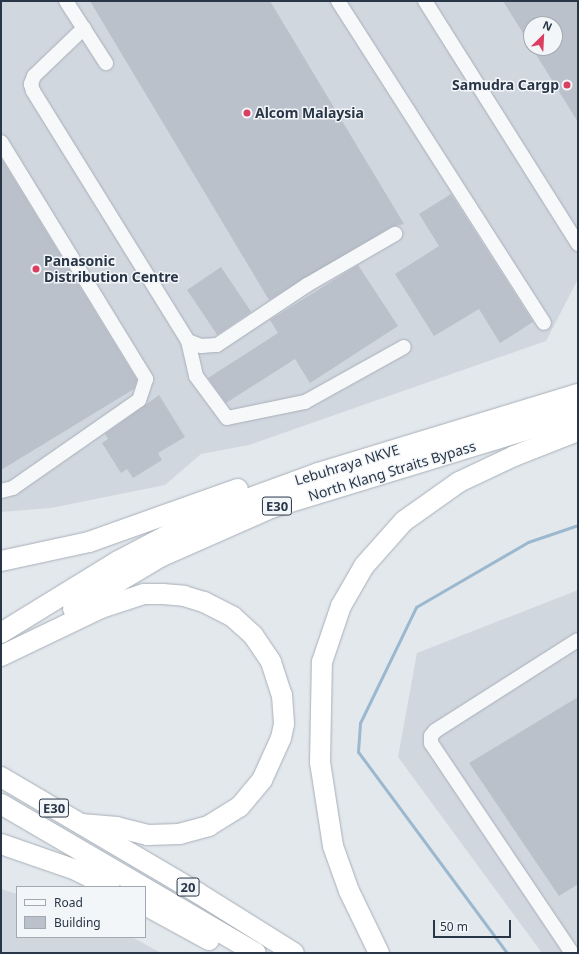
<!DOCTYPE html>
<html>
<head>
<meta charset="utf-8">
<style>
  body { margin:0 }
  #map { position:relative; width:579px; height:954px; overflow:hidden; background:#e3e8ed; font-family:"Noto Sans",sans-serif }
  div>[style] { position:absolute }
  .built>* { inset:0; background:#d1d7df }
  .stream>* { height:3px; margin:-1.5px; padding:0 1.5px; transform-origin:1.5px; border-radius:1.5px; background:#9bb8cf }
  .building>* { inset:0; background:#bac1cb; transform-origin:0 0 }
  .roads { filter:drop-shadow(0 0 1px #a7afb8) drop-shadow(0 0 1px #a7afb8) }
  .minor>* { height:14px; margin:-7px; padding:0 7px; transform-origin:7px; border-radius:7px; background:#f7f8fa }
  .highway>* { height:20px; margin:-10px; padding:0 10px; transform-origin:10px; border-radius:10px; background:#fff }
  .dots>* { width:11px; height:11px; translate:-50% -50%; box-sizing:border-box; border:2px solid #f3f6f9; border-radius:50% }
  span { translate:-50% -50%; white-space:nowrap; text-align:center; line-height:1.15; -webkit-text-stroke:3px #f3f6f9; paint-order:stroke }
  .shield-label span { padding:1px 3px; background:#f3f6f9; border:1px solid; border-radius:3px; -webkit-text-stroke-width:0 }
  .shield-label { font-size:13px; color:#293647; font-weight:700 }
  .poi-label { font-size:14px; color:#293647; font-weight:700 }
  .right { translate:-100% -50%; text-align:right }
  .left { translate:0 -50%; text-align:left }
  .street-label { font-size:14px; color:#293647 }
  .frame { position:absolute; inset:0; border:2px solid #293647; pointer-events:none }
  .legend { position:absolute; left:16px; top:886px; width:130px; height:52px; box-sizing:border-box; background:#f3f6f9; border:1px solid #a2a9b2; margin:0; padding:5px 7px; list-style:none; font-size:12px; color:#293647 }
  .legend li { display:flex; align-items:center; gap:8px; height:20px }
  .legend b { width:20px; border:1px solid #a2a9b2 }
  .north { position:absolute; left:523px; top:16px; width:40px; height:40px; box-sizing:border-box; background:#f3f6f9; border:1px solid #a2a9b2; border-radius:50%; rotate:24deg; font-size:11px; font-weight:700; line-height:16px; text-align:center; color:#293647 }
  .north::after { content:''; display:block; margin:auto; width:14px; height:18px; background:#db3e61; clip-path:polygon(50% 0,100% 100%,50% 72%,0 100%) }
  .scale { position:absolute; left:433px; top:920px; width:78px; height:18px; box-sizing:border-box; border:2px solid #293647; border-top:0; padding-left:5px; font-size:12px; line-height:14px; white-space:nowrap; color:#293647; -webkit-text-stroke:3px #f3f6f9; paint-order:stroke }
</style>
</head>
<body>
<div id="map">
  <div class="built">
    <div style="clip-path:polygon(evenodd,1px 1px,578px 1px,578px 279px,546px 341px,249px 445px,201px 454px,165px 485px,51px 508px,1px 512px,1px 1px,531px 24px,555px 24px,555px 48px,531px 48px,531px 24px)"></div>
    <div style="clip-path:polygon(578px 590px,578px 953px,542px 953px,398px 757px,417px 653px)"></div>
    <div style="clip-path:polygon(1px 889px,17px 894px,17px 937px,132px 937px,161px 953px,1px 953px)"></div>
  </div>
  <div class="stream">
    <div style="left:507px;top:953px;width:250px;rotate:-126.5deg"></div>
    <div style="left:358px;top:752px;width:29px;rotate:-86deg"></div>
    <div style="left:360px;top:723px;width:129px;rotate:-64.2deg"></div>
    <div style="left:416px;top:607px;width:129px;rotate:-30.1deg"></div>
    <div style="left:528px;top:542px;width:53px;rotate:-18.8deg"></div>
  </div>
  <div class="building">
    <div style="clip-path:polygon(90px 1px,270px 1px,404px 224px,391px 227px,269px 300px)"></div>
    <div style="clip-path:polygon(503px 1px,578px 1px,578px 122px,532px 48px,555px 48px,555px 24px,531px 24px,531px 46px)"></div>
    <div style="clip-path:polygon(1px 158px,137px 380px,134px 389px,1px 470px)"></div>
    <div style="clip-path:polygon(451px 194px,533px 322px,500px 343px,479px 309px,434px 336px,395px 274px,439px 246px,419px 214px)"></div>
    <div style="clip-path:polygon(358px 265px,398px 326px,310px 383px,295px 359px,226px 403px,208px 378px,278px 333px,270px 320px)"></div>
    <div style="left:221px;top:267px;width:54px;height:41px;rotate:56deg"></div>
    <div style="clip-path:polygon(159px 395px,185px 437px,158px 453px,162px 460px,133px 478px,127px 469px,121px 473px,102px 443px,108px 439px,105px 434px)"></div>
    <div style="clip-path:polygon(578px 697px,578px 884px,559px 896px,469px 763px)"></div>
  </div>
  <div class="roads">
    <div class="minor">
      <div style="left:66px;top:1px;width:74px;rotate:57.2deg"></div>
      <div style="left:338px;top:1px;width:382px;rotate:57.4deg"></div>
      <div style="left:425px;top:1px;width:287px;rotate:57.8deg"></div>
      <div style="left:84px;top:28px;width:69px;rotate:136.2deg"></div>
      <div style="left:34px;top:76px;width:9px;rotate:111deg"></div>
      <div style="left:31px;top:84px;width:7px;rotate:74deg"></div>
      <div style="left:33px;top:91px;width:294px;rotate:58.2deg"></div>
      <div style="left:188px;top:341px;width:36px;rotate:77deg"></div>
      <div style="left:196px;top:376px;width:52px;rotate:53.6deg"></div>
      <div style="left:227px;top:418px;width:80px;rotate:-11.6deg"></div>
      <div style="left:305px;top:402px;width:113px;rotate:-29.1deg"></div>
      <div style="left:1px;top:142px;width:278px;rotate:58.5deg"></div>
      <div style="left:146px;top:379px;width:22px;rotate:108deg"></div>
      <div style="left:139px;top:400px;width:154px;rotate:145.1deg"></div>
      <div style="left:13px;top:488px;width:12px;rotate:166deg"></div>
      <div style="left:188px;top:341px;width:14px;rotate:21deg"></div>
      <div style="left:201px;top:346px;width:16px;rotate:-4deg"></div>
      <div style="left:217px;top:345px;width:108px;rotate:-33.7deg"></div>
      <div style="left:307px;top:285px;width:102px;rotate:-30.1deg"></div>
      <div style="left:572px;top:953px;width:253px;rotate:-123.9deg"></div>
      <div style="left:431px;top:743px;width:7px;rotate:-90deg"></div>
      <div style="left:431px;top:736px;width:6px;rotate:-51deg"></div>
      <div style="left:435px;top:731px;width:169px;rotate:-32.5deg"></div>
    </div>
    <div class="highway">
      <div style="left:1px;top:561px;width:90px;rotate:-12.2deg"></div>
      <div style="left:89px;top:542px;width:158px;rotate:-19.6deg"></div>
      <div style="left:73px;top:609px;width:104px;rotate:-30.8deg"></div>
      <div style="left:162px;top:556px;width:119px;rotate:-23.8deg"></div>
      <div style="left:271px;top:508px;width:321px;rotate:-17deg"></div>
      <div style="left:1px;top:633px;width:137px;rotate:-31.6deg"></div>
      <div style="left:118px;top:561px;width:73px;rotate:-27.6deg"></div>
      <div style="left:183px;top:527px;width:64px;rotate:-23.8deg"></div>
      <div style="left:242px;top:501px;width:81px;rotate:-20.2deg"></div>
      <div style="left:318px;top:473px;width:272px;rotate:-16.9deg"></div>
      <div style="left:1px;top:656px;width:111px;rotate:-25.6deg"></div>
      <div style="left:101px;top:608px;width:45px;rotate:-18deg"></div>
      <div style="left:144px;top:594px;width:19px"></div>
      <div style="left:163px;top:594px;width:21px;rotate:5deg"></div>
      <div style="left:184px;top:596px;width:21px;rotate:17deg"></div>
      <div style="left:204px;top:602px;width:33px;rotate:27deg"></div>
      <div style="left:233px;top:617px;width:27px;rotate:42deg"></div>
      <div style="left:253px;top:635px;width:32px;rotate:56deg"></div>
      <div style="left:271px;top:662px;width:35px;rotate:72deg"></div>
      <div style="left:282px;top:695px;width:29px;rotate:86deg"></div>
      <div style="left:284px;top:724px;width:14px;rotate:102deg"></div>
      <div style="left:281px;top:738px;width:46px;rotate:114.3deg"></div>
      <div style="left:262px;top:780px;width:35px;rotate:130deg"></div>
      <div style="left:239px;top:807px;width:36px;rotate:148deg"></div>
      <div style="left:209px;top:826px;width:30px;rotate:165deg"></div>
      <div style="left:180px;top:834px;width:32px;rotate:178deg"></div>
      <div style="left:148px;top:835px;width:32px;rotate:-166deg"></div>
      <div style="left:117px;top:827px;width:36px;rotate:-175deg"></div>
      <div style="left:1px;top:777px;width:229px;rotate:30.5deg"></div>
      <div style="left:198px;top:893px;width:113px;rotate:32deg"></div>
      <div style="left:1px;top:804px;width:295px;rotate:30.3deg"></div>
      <div style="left:1px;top:844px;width:79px;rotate:19.1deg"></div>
      <div style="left:76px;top:870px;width:38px;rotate:27deg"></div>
      <div style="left:145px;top:905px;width:73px;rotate:28.7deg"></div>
      <div style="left:379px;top:953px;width:69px;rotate:-115.8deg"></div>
      <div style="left:349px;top:891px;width:48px;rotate:-109.6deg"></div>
      <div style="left:333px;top:846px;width:85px;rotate:-98.8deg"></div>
      <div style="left:320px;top:762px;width:100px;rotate:-88.9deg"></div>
      <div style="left:322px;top:662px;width:59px;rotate:-71.3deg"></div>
      <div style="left:341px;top:606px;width:46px;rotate:-60.1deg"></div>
      <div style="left:364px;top:566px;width:60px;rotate:-48.4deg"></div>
      <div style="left:404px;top:521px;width:67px;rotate:-35.3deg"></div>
      <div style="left:459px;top:482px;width:61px;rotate:-25.3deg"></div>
      <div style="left:514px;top:456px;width:69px;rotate:-21.3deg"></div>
    </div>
  </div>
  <div class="dots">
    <div style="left:567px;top:85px;background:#db3e61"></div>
    <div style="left:247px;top:113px;background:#db3e61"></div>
    <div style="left:36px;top:269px;background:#db3e61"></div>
  </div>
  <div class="shield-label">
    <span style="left:277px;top:506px">E30</span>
    <span style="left:54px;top:808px">E30</span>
    <span style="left:188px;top:887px">20</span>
  </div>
  <div class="poi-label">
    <span class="right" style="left:559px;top:85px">Samudra Cargp</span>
    <span class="left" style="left:255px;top:113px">Alcom Malaysia</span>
    <span class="left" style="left:44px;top:269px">Panasonic<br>Distribution Centre</span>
  </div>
  <div class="street-label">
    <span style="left:347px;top:465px;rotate:-17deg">Lebuhraya NKVE</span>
    <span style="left:392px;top:471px;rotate:-17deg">North Klang Straits Bypass</span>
  </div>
  <div class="frame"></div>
  <ul class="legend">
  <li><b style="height:5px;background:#f7f8fa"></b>Road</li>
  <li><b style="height:11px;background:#bac1cb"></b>Building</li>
  </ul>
  <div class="north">N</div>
  <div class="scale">50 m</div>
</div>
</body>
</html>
